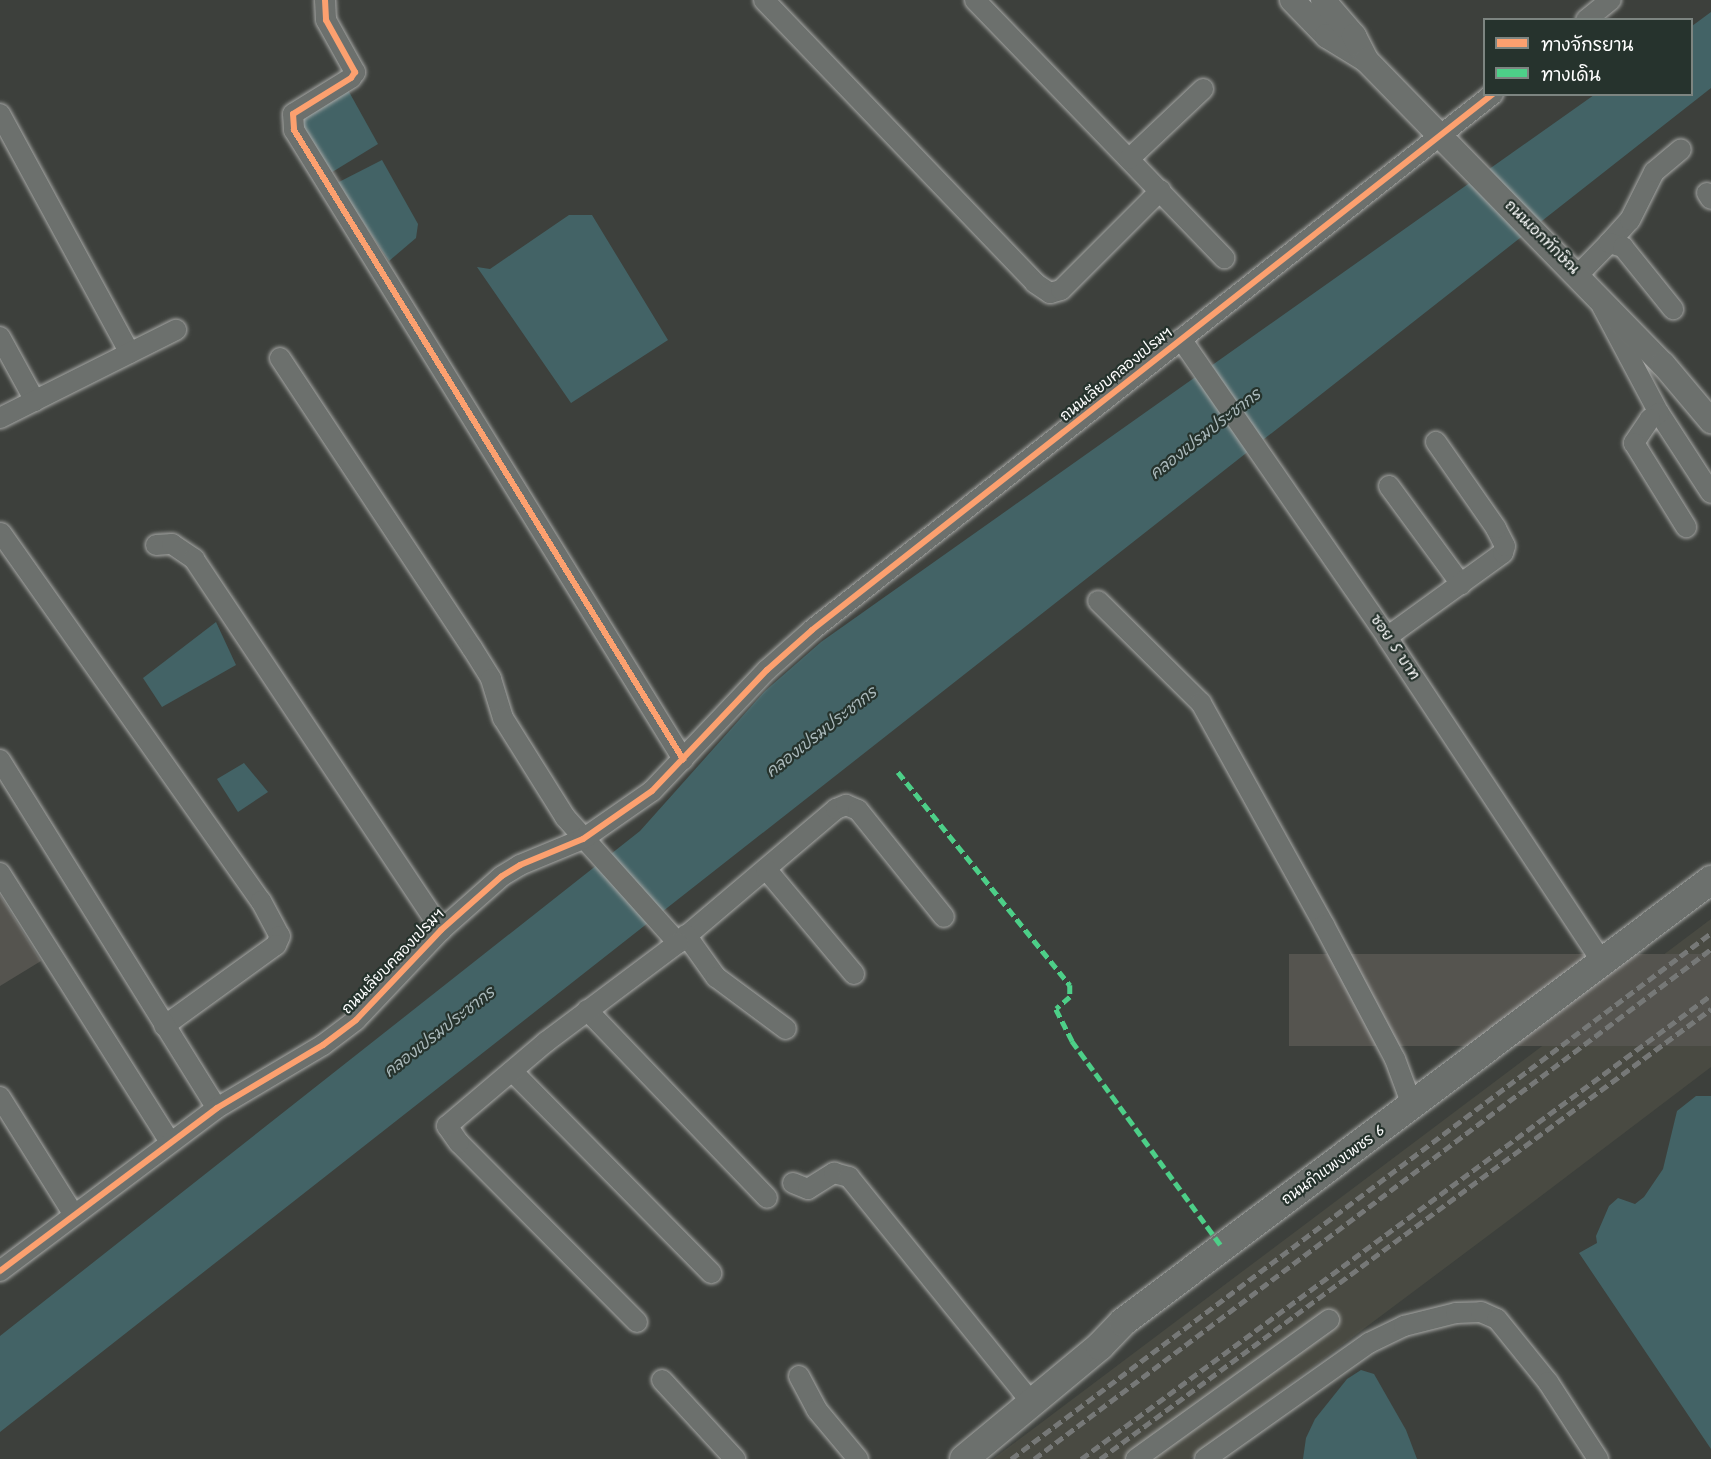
<!DOCTYPE html>
<html>
<head>
<meta charset="utf-8">
<style>
  body { margin:0 }
  #map { position:relative; width:1711px; height:1459px; overflow:hidden; background:#3d403c; font-family:Kalam,"Playpen Sans Thai",sans-serif }
  div>[style] { position:absolute }
  .built>* { inset:0; background:#494a42 }
  .water>* { inset:0; background:#436366 }
  .building>* { inset:0; background:#55544f; transform-origin:0 0 }
  .roads { filter:drop-shadow(0 0 2px #a8a9a7) drop-shadow(0 0 2px #a8a9a7) }
  .minor>* { height:20px; margin:-10px; padding:0 10px; transform-origin:10px; border-radius:10px; background:#6c706d }
  .tertiary>* { height:24px; margin:-12px; padding:0 12px; transform-origin:12px; border-radius:12px; background:#6c706d }
  .secondary>* { height:28px; margin:-14px; padding:0 14px; transform-origin:14px; border-radius:14px; background:#6c706d }
  .rail>* { height:4.5px; margin-top:-2.25px; transform-origin:0; background:repeating-linear-gradient(90deg,#767877 0 9px,transparent 0 13.5px) }
  .quiet>* { height:4.5px; margin-top:-2.25px; transform-origin:0; background:repeating-linear-gradient(90deg,#4dcf88 0 9px,transparent 0 13.5px) }
  .cycleway>* { height:6px; margin:-3px; padding:0 3px; transform-origin:3px; border-radius:3px; background:#fca06f }
  span { translate:-50% -50%; white-space:nowrap; text-align:center; line-height:1.15; -webkit-text-stroke:4.5px #26332d; paint-order:stroke }
  .street-label { font-size:15px; color:#fff }
  .water-label { font-size:16px; color:#abbabc; font-style:italic }
  .legend { position:absolute; left:1483px; top:18px; width:210px; height:78px; box-sizing:border-box; background:#26332d; border:2px solid #7d8581; margin:0; padding:8px 10px; list-style:none; font-size:18px; color:#fff }
  .legend li { display:flex; align-items:center; gap:12px; height:30px }
  .legend b { width:30px; border:2px solid #7d8581 }
</style>
</head>
<body>
<div id="map">
  <div class="built">
    <div style="clip-path:polygon(1711px 919px,1711px 1067px,1537px 1199px,1190px 1459px,993px 1459px)"></div>
  </div>
  <div class="water">
    <div style="clip-path:polygon(1711px 12px,1711px 88px,0 1432px,0 1336px,640px 831px,765px 691px,821px 642px,1594px 95px,1692px 94px,1692px 26px)"></div>
    <div style="clip-path:polygon(348px 90px,378px 144px,329px 174px,301px 130px,301px 115px)"></div>
    <div style="clip-path:polygon(382px 160px,418px 224px,416px 238px,389px 261px,337px 183px)"></div>
    <div style="clip-path:polygon(569px 215px,592px 215px,668px 340px,571px 403px,477px 267px,490px 269px)"></div>
    <div style="clip-path:polygon(216px 622px,236px 665px,162px 707px,143px 678px)"></div>
    <div style="clip-path:polygon(244px 763px,268px 792px,238px 812px,217px 779px)"></div>
    <div style="clip-path:polygon(1696px 1096px,1711px 1096px,1711px 1449px,1579px 1253px,1597px 1243px,1596px 1236px,1609px 1206px,1618px 1198px,1635px 1204px,1644px 1197px,1663px 1169px,1677px 1111px)"></div>
    <div style="clip-path:polygon(1361px 1370px,1374px 1374px,1406px 1430px,1417px 1459px,1303px 1459px,1306px 1438px,1315px 1419px,1347px 1379px)"></div>
  </div>
  <div class="building">
    <div style="clip-path:polygon(0 895px,41px 961px,0 986px)"></div>
    <div style="left:1711px;top:954px;width:92px;height:422px;rotate:90deg"></div>
  </div>
  <div class="roads">
    <div class="minor">
      <div style="left:325px;top:0;width:20px;rotate:87deg"></div>
      <div style="left:326px;top:20px;width:60px;rotate:60.9deg"></div>
      <div style="left:355px;top:72px;width:7px;rotate:124deg"></div>
      <div style="left:351px;top:78px;width:68px;rotate:148.2deg"></div>
      <div style="left:293px;top:114px;width:16px;rotate:86deg"></div>
      <div style="left:294px;top:130px;width:740px;rotate:58.27deg"></div>
      <div style="left:764px;top:0;width:392px;rotate:46.2deg"></div>
      <div style="left:1035px;top:283px;width:18px;rotate:34deg"></div>
      <div style="left:1050px;top:293px;width:11px;rotate:-15deg"></div>
      <div style="left:1061px;top:290px;width:141px;rotate:-45deg"></div>
      <div style="left:975px;top:0;width:359px;rotate:46deg"></div>
      <div style="left:1586px;top:20px;width:32px;rotate:-39deg"></div>
      <div style="left:0;top:114px;width:272px;rotate:61.5deg"></div>
      <div style="left:1129px;top:159px;width:102px;rotate:-43.4deg"></div>
      <div style="left:1707px;top:193px;width:7px;rotate:56deg"></div>
      <div style="left:1609px;top:243px;width:31px;rotate:-48deg"></div>
      <div style="left:1630px;top:220px;width:54px;rotate:-63.4deg"></div>
      <div style="left:1654px;top:172px;width:35px;rotate:-40deg"></div>
      <div style="left:1578px;top:275px;width:45px;rotate:-45.9deg"></div>
      <div style="left:1609px;top:243px;width:15px;rotate:16deg"></div>
      <div style="left:1623px;top:247px;width:80px;rotate:51.1deg"></div>
      <div style="left:1602px;top:306px;width:121px;rotate:62deg"></div>
      <div style="left:1659px;top:413px;width:95px;rotate:57deg"></div>
      <div style="left:0;top:337px;width:73px;rotate:61.3deg"></div>
      <div style="left:1181px;top:339px;width:362px;rotate:55.3deg"></div>
      <div style="left:1387px;top:637px;width:390px;rotate:56.5deg"></div>
      <div style="left:280px;top:358px;width:348px;rotate:56.5deg"></div>
      <div style="left:472px;top:648px;width:36px;rotate:58deg"></div>
      <div style="left:491px;top:679px;width:41px;rotate:72.9deg"></div>
      <div style="left:503px;top:718px;width:117px;rotate:57.9deg"></div>
      <div style="left:565px;top:817px;width:169px;rotate:48.1deg"></div>
      <div style="left:678px;top:943px;width:207px;rotate:-40.3deg"></div>
      <div style="left:836px;top:809px;width:11px;rotate:-22deg"></div>
      <div style="left:846px;top:805px;width:13px;rotate:23deg"></div>
      <div style="left:858px;top:810px;width:137px;rotate:51.2deg"></div>
      <div style="left:1659px;top:413px;width:11px;rotate:146deg"></div>
      <div style="left:1650px;top:419px;width:29px;rotate:124deg"></div>
      <div style="left:1634px;top:443px;width:99px;rotate:58.2deg"></div>
      <div style="left:0;top:418px;width:197px;rotate:-26.6deg"></div>
      <div style="left:1389px;top:486px;width:122px;rotate:53.7deg"></div>
      <div style="left:1px;top:533px;width:451px;rotate:54.8deg"></div>
      <div style="left:261px;top:901px;width:40px;rotate:62deg"></div>
      <div style="left:280px;top:936px;width:10px;rotate:114deg"></div>
      <div style="left:276px;top:945px;width:138px;rotate:144.1deg"></div>
      <div style="left:156px;top:545px;width:16px;rotate:-4deg"></div>
      <div style="left:172px;top:544px;width:27px;rotate:34deg"></div>
      <div style="left:194px;top:559px;width:446px;rotate:56.3deg"></div>
      <div style="left:1098px;top:601px;width:145px;rotate:44.7deg"></div>
      <div style="left:1201px;top:703px;width:254px;rotate:61deg"></div>
      <div style="left:1324px;top:925px;width:152px;rotate:62.1deg"></div>
      <div style="left:1395px;top:1059px;width:52px;rotate:69.8deg"></div>
      <div style="left:1387px;top:637px;width:143px;rotate:-35.9deg"></div>
      <div style="left:1503px;top:553px;width:7px;rotate:-74deg"></div>
      <div style="left:1505px;top:546px;width:20px;rotate:-117deg"></div>
      <div style="left:1496px;top:528px;width:105px;rotate:-124.9deg"></div>
      <div style="left:0;top:760px;width:410px;rotate:58.1deg"></div>
      <div style="left:766px;top:869px;width:137px;rotate:50deg"></div>
      <div style="left:0;top:873px;width:318px;rotate:57.7deg"></div>
      <div style="left:686px;top:935px;width:52px;rotate:54.5deg"></div>
      <div style="left:716px;top:977px;width:87px;rotate:36.6deg"></div>
      <div style="left:587px;top:1010px;width:260px;rotate:46.2deg"></div>
      <div style="left:512px;top:1071px;width:284px;rotate:45.4deg"></div>
      <div style="left:0;top:1097px;width:139px;rotate:57.9deg"></div>
      <div style="left:793px;top:1183px;width:16px;rotate:22deg"></div>
      <div style="left:808px;top:1189px;width:31px;rotate:-32deg"></div>
      <div style="left:834px;top:1173px;width:16px;rotate:15deg"></div>
      <div style="left:849px;top:1177px;width:292px;rotate:51deg"></div>
      <div style="left:0;top:1271px;width:271px;rotate:-36.9deg"></div>
      <div style="left:217px;top:1108px;width:123px;rotate:-30.7deg"></div>
      <div style="left:323px;top:1045px;width:41px;rotate:-37.1deg"></div>
      <div style="left:356px;top:1020px;width:124px;rotate:-46.6deg"></div>
      <div style="left:441px;top:930px;width:81px;rotate:-41.5deg"></div>
      <div style="left:502px;top:876px;width:21px;rotate:-31deg"></div>
      <div style="left:520px;top:865px;width:68px;rotate:-22.4deg"></div>
      <div style="left:583px;top:839px;width:84px;rotate:-34.8deg"></div>
      <div style="left:652px;top:791px;width:167px;rotate:-46.5deg"></div>
      <div style="left:767px;top:670px;width:60px;rotate:-41.6deg"></div>
      <div style="left:812px;top:630px;width:867px;rotate:-38.21deg"></div>
      <div style="left:637px;top:1322px;width:252px;rotate:-134.8deg"></div>
      <div style="left:459px;top:1143px;width:21px;rotate:-125deg"></div>
      <div style="left:447px;top:1126px;width:130px;rotate:-40.3deg"></div>
      <div style="left:546px;top:1042px;width:165px;rotate:-36.9deg"></div>
      <div style="left:799px;top:1376px;width:38px;rotate:62deg"></div>
      <div style="left:817px;top:1410px;width:64px;rotate:50.1deg"></div>
      <div style="left:662px;top:1380px;width:108px;rotate:47.3deg"></div>
      <div style="left:1136px;top:1459px;width:238px;rotate:-35.8deg"></div>
      <div style="left:1205px;top:1459px;width:201px;rotate:-35.3deg"></div>
      <div style="left:1369px;top:1343px;width:39px;rotate:-26deg"></div>
      <div style="left:1404px;top:1326px;width:54px;rotate:-14deg"></div>
      <div style="left:1456px;top:1313px;width:25px;rotate:-2deg"></div>
      <div style="left:1481px;top:1312px;width:17px;rotate:24deg"></div>
      <div style="left:1497px;top:1319px;width:81px;rotate:51deg"></div>
      <div style="left:1548px;top:1382px;width:92px;rotate:57deg"></div>
    </div>
    <div class="tertiary">
      <div style="left:1292px;top:0;width:50px;rotate:45.8deg"></div>
      <div style="left:1327px;top:36px;width:46px;rotate:31.6deg"></div>
      <div style="left:1323px;top:0;width:48px;rotate:49.3deg"></div>
      <div style="left:1354px;top:36px;width:27px;rotate:63deg"></div>
      <div style="left:1366px;top:60px;width:425px;rotate:45.7deg"></div>
      <div style="left:1663px;top:364px;width:75px;rotate:49.9deg"></div>
    </div>
    <div class="secondary">
      <div style="left:964px;top:1459px;width:177px;rotate:-39.7deg"></div>
      <div style="left:1100px;top:1346px;width:33px;rotate:-46deg"></div>
      <div style="left:1123px;top:1322px;width:736px;rotate:-36.93deg"></div>
    </div>
  </div>
  <div class="rail">
    <div style="left:1011px;top:1459px;width:876px;rotate:-36.92deg"></div>
    <div style="left:1034px;top:1459px;width:848px;rotate:-36.99deg"></div>
    <div style="left:1081px;top:1459px;width:782px;rotate:-36.37deg"></div>
    <div style="left:1100px;top:1459px;width:759px;rotate:-36.37deg"></div>
  </div>
  <div class="quiet">
    <div style="left:898px;top:772px;width:274px;rotate:51.1deg"></div>
    <div style="left:1070px;top:985px;width:12px;rotate:90deg"></div>
    <div style="left:1070px;top:997px;width:18px;rotate:139deg"></div>
    <div style="left:1056px;top:1009px;width:36px;rotate:63deg"></div>
    <div style="left:1072px;top:1041px;width:255px;rotate:53.9deg"></div>
  </div>
  <div class="cycleway">
    <div style="left:325px;top:0;width:20px;rotate:87deg"></div>
    <div style="left:326px;top:20px;width:60px;rotate:60.9deg"></div>
    <div style="left:355px;top:72px;width:7px;rotate:124deg"></div>
    <div style="left:351px;top:78px;width:68px;rotate:148.2deg"></div>
    <div style="left:293px;top:114px;width:16px;rotate:86deg"></div>
    <div style="left:294px;top:130px;width:740px;rotate:58.27deg"></div>
    <div style="left:0;top:1271px;width:271px;rotate:-36.9deg"></div>
    <div style="left:217px;top:1108px;width:123px;rotate:-30.7deg"></div>
    <div style="left:323px;top:1045px;width:41px;rotate:-37.1deg"></div>
    <div style="left:356px;top:1020px;width:124px;rotate:-46.6deg"></div>
    <div style="left:441px;top:930px;width:81px;rotate:-41.5deg"></div>
    <div style="left:502px;top:876px;width:21px;rotate:-31deg"></div>
    <div style="left:520px;top:865px;width:68px;rotate:-22.4deg"></div>
    <div style="left:583px;top:839px;width:84px;rotate:-34.8deg"></div>
    <div style="left:652px;top:791px;width:167px;rotate:-46.5deg"></div>
    <div style="left:767px;top:670px;width:60px;rotate:-41.6deg"></div>
    <div style="left:812px;top:630px;width:867px;rotate:-38.21deg"></div>
  </div>
  <div class="street-label">
    <span style="left:1541px;top:238px;rotate:45deg">ถนนเอกทักษิณ</span>
    <span style="left:1117px;top:375px;rotate:-39deg">ถนนเลียบคลองเปรมฯ</span>
    <span style="left:1394px;top:648px;rotate:56deg">ซอย 5 บาท</span>
    <span style="left:394px;top:962px;rotate:-46deg">ถนนเลียบคลองเปรมฯ</span>
    <span style="left:1334px;top:1166px;rotate:-36deg">ถนนกำแพงเพชร 6</span>
  </div>
  <div class="water-label">
    <span style="left:1206px;top:435px;rotate:-38deg">คลองเปรมประชากร</span>
    <span style="left:822px;top:733px;rotate:-38deg">คลองเปรมประชากร</span>
    <span style="left:440px;top:1033px;rotate:-38deg">คลองเปรมประชากร</span>
  </div>
  <ul class="legend">
  <li><b style="height:8px;background:#fca06f"></b>ทางจักรยาน</li>
  <li><b style="height:8px;background:#4dcf88"></b>ทางเดิน</li>
  </ul>
</div>
</body>
</html>
